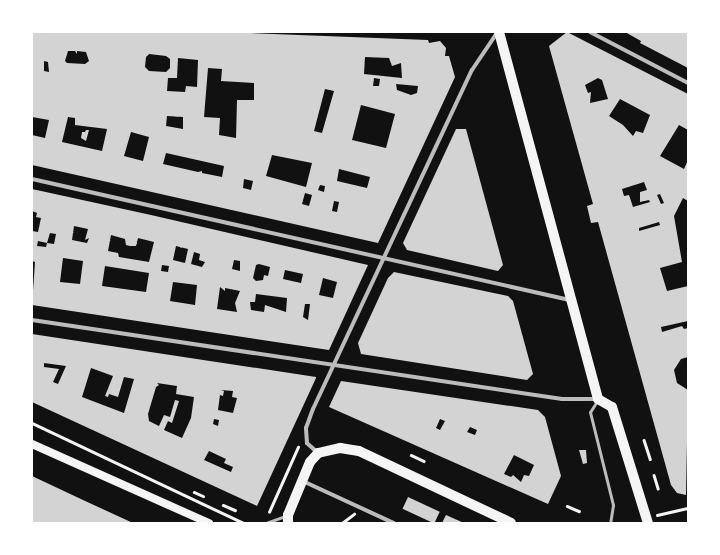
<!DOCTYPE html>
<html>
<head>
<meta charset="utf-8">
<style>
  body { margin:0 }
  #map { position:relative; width:720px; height:555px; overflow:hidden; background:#111; font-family:"Sofia Sans Condensed",sans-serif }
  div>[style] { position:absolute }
  .building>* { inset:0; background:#d3d3d3; transform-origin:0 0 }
  .path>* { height:2.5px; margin:-1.25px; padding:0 1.25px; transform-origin:1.25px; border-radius:1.25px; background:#f5f5f5 }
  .service>* { height:3px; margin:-1.5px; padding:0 1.5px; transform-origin:1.5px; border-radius:1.5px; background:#bcbcbc }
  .pedestrian>* { height:3.5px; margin:-1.75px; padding:0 1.75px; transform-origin:1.75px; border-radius:1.75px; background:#bcbcbc }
  .minor>* { height:4px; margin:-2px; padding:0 2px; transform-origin:2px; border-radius:2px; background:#bcbcbc }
  .secondary>* { height:8px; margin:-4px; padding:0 4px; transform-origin:4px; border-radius:4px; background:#f5f5f5 }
  .primary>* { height:10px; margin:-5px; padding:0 5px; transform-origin:5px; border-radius:5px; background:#f5f5f5 }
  span { translate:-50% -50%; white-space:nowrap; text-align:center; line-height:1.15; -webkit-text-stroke:3px #fff; paint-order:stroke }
  .frame { position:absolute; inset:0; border:33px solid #fff; pointer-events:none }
</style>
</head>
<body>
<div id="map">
  <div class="building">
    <div style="clip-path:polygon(evenodd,32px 32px,224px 32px,428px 40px,429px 43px,440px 41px,446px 48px,445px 56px,449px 56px,455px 77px,378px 243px,32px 165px,32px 135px,45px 138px,49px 120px,32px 117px,32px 32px,68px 51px,75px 51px,77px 54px,77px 51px,86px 52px,89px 61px,85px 64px,67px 63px,65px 61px,68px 51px,32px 32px,149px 54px,166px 56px,170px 59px,170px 68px,166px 72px,149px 71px,145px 67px,146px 57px,149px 54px,32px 32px,365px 57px,389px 58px,392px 66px,401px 63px,402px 78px,364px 74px,365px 57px,32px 32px,178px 58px,198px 60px,197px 87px,186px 86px,185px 92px,167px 91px,168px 78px,177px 78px,178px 58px,32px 32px,44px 61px,48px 62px,49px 72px,44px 71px,44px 61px,32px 32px,208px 68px,222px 69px,221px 81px,254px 83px,254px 100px,237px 100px,236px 138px,219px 135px,220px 118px,204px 117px,208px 68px,32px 32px,374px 78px,380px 79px,379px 86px,373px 86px,374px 78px,32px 32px,396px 84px,418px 86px,417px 93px,411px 95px,397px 90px,396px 84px,32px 32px,325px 89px,334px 91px,322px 133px,314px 131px,325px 89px,32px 32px,361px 105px,395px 114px,386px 148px,352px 140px,361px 105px,32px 32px,167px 116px,183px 117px,183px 129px,166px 126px,167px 116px,32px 32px,68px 117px,75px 118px,75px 125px,107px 129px,102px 151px,62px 142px,68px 117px,32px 32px,131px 132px,149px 137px,143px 161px,124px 156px,131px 132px,32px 32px,166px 153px,224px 166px,222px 177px,202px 173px,202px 171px,198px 172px,163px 164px,166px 153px,32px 32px,272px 155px,312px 163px,306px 187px,266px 176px,272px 155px,32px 32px,339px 169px,370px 177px,367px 188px,337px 181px,339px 169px,32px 32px,244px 179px,253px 181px,251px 190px,243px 188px,244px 179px,32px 32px,320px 185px,325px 186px,324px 192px,318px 190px,320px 185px,32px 32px,305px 193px,312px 195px,309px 206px,302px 204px,305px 193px,32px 32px,334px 201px,339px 202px,337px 212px,332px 211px,334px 201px)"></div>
    <div style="clip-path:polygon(evenodd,567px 32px,688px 94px,688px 130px,679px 125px,660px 156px,684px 169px,688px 160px,688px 201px,683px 198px,674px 216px,682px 262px,660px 268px,667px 291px,688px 286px,688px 321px,661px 327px,662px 332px,682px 326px,684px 329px,688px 328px,688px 357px,681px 359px,674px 370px,677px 383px,688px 390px,686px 495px,677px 493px,671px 485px,598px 222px,591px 223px,587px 206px,593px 204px,549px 46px,567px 32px,598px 78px,602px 80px,608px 99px,590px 103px,591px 92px,588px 93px,585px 85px,598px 78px,567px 32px,620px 99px,650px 115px,643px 133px,636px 131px,633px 136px,623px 125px,609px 116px,620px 99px,567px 32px,644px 182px,647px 190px,640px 192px,640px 202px,649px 200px,650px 202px,633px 207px,629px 195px,624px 196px,622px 189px,644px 182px,567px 32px,660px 194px,664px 203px,661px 204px,657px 195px,660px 194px,567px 32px,659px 222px,660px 225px,639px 231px,639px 228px,659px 222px)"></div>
    <div style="clip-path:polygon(625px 32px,688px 32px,688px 68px,640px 43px,641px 41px)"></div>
    <div style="clip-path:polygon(456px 129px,466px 129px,503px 265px,498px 271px,407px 250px,403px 243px)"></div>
    <div style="clip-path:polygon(86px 130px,89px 130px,86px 141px,81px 138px,82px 132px,85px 132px)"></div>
    <div style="clip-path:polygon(evenodd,32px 189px,151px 215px,368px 265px,329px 350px,32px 305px,35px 262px,32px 261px,32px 231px,38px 232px,41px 218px,36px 217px,37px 213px,32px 211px,32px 189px,74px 226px,88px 229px,85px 240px,89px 238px,87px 243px,72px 240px,74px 226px,32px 189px,50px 233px,56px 234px,54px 244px,47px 243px,46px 247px,37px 246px,38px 241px,47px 243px,50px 233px,32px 189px,111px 235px,125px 239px,126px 245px,130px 246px,136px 246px,138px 238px,154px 242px,149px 262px,119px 257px,118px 253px,108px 251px,111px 235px,32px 189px,176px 246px,188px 249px,185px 263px,173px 260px,176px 246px,32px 189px,194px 252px,200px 254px,199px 260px,205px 262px,202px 267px,191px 264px,194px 252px,32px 189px,63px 258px,83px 261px,80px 284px,60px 282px,63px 258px,32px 189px,234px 260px,240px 261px,240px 271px,232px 269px,234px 260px,32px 189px,259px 264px,270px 267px,268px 276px,264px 275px,263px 280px,256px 281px,253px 278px,256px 265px,259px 264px,32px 189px,162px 265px,169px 266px,168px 272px,161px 271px,162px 265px,32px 189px,105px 266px,149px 273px,146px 292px,102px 286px,105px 266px,32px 189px,285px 270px,303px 274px,301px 283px,283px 279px,285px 270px,32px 189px,323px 278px,337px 282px,333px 298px,319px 295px,323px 278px,32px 189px,173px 282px,197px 285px,195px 305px,170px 301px,173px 282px,32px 189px,220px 287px,225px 291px,225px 288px,240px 291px,235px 303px,237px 312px,217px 309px,220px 287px,32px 189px,256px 294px,287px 298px,286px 312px,265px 305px,264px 312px,251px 310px,250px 302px,255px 302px,256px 294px,32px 189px,305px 304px,310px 304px,308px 320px,303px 317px,305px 304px)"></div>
    <div style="clip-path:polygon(394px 272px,508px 296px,513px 301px,533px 374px,527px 380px,361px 354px,358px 343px,388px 278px)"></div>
    <div style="clip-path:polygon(evenodd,32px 334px,316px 377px,316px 378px,257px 506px,32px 402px,32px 334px,44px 363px,66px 366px,58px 384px,53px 382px,59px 369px,44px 367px,44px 363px,32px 334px,91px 368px,113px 376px,105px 396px,108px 397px,109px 394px,118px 397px,124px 377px,134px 379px,124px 413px,82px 397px,91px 368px,32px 334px,157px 383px,177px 386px,176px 394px,194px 397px,191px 418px,182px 438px,164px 430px,168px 421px,172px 423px,179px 401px,175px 400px,170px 417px,164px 415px,159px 426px,149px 421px,148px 414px,156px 387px,159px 385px,157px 383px,32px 334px,221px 390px,233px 391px,232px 397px,237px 398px,233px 413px,218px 410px,220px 395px,223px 396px,224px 391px,221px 390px,32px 334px,214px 419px,219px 420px,218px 426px,213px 424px,214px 419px,32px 334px,209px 451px,226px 459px,224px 463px,233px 467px,231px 472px,204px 460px,209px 451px)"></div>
    <div style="clip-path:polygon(evenodd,341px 381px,538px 410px,545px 417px,561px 476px,548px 504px,329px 407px,341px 381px,440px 419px,445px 421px,440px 430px,436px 428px,440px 419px,341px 381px,470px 427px,477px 430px,475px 435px,467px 432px,470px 427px,341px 381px,514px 455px,534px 465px,529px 476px,524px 475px,521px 482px,513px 475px,511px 477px,504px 474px,514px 455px)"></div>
    <div style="clip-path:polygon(579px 450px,586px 450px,587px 463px,583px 464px)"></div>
    <div style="clip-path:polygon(32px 476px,83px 500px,133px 523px,32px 523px)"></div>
    <div style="left:408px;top:497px;width:35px;height:13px;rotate:25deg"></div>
    <div style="clip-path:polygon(446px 515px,464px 523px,442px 523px)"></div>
  </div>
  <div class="path">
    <div style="left:32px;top:423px;width:234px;rotate:25.3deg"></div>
    <div style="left:644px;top:440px;width:20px;rotate:72deg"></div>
    <div style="left:411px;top:455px;width:14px;rotate:25deg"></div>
    <div style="left:654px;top:475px;width:14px;rotate:73deg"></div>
    <div style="left:194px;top:492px;width:10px;rotate:24deg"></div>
    <div style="left:223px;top:505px;width:13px;rotate:23deg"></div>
    <div style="left:567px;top:506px;width:13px;rotate:23deg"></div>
    <div style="left:269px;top:512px;width:71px;rotate:-66deg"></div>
    <div style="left:657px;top:515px;width:32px;rotate:-13deg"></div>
    <div style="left:342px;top:523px;width:15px;rotate:-37deg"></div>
  </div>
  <div class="service">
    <div style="left:597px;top:401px;width:13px;rotate:122deg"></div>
    <div style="left:590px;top:412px;width:96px;rotate:76.1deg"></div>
    <div style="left:613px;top:505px;width:18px;rotate:99deg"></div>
    <div style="left:266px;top:523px;width:20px;rotate:-20deg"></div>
  </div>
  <div class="pedestrian">
    <div style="left:303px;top:481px;width:100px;rotate:24.8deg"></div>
  </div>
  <div class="minor">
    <div style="left:590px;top:32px;width:110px;rotate:27.5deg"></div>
    <div style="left:32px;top:179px;width:551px;rotate:12.68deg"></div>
    <div style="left:32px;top:320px;width:536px;rotate:8.48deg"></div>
    <div style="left:562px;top:399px;width:36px"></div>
    <div style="left:318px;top:453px;width:15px;rotate:-138deg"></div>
    <div style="left:307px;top:443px;width:15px;rotate:-94deg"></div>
    <div style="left:306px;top:428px;width:20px;rotate:-70deg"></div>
    <div style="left:313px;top:409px;width:374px;rotate:-64.9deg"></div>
    <div style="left:472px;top:70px;width:45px;rotate:-56deg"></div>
  </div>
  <div class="secondary">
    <div style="left:32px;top:444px;width:194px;rotate:24.1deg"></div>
  </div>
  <div class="primary">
    <div style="left:499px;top:32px;width:380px;rotate:74.9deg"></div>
    <div style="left:598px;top:399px;width:16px;rotate:30deg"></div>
    <div style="left:612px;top:407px;width:121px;rotate:72.8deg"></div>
    <div style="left:288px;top:523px;width:8px;rotate:-90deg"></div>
    <div style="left:288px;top:515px;width:57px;rotate:-67.5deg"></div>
    <div style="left:310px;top:462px;width:12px;rotate:-48deg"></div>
    <div style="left:318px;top:453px;width:23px;rotate:-13deg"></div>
    <div style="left:340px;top:448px;width:19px;rotate:9deg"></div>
    <div style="left:359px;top:451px;width:168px;rotate:25.3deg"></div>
  </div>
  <div class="frame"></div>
</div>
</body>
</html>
